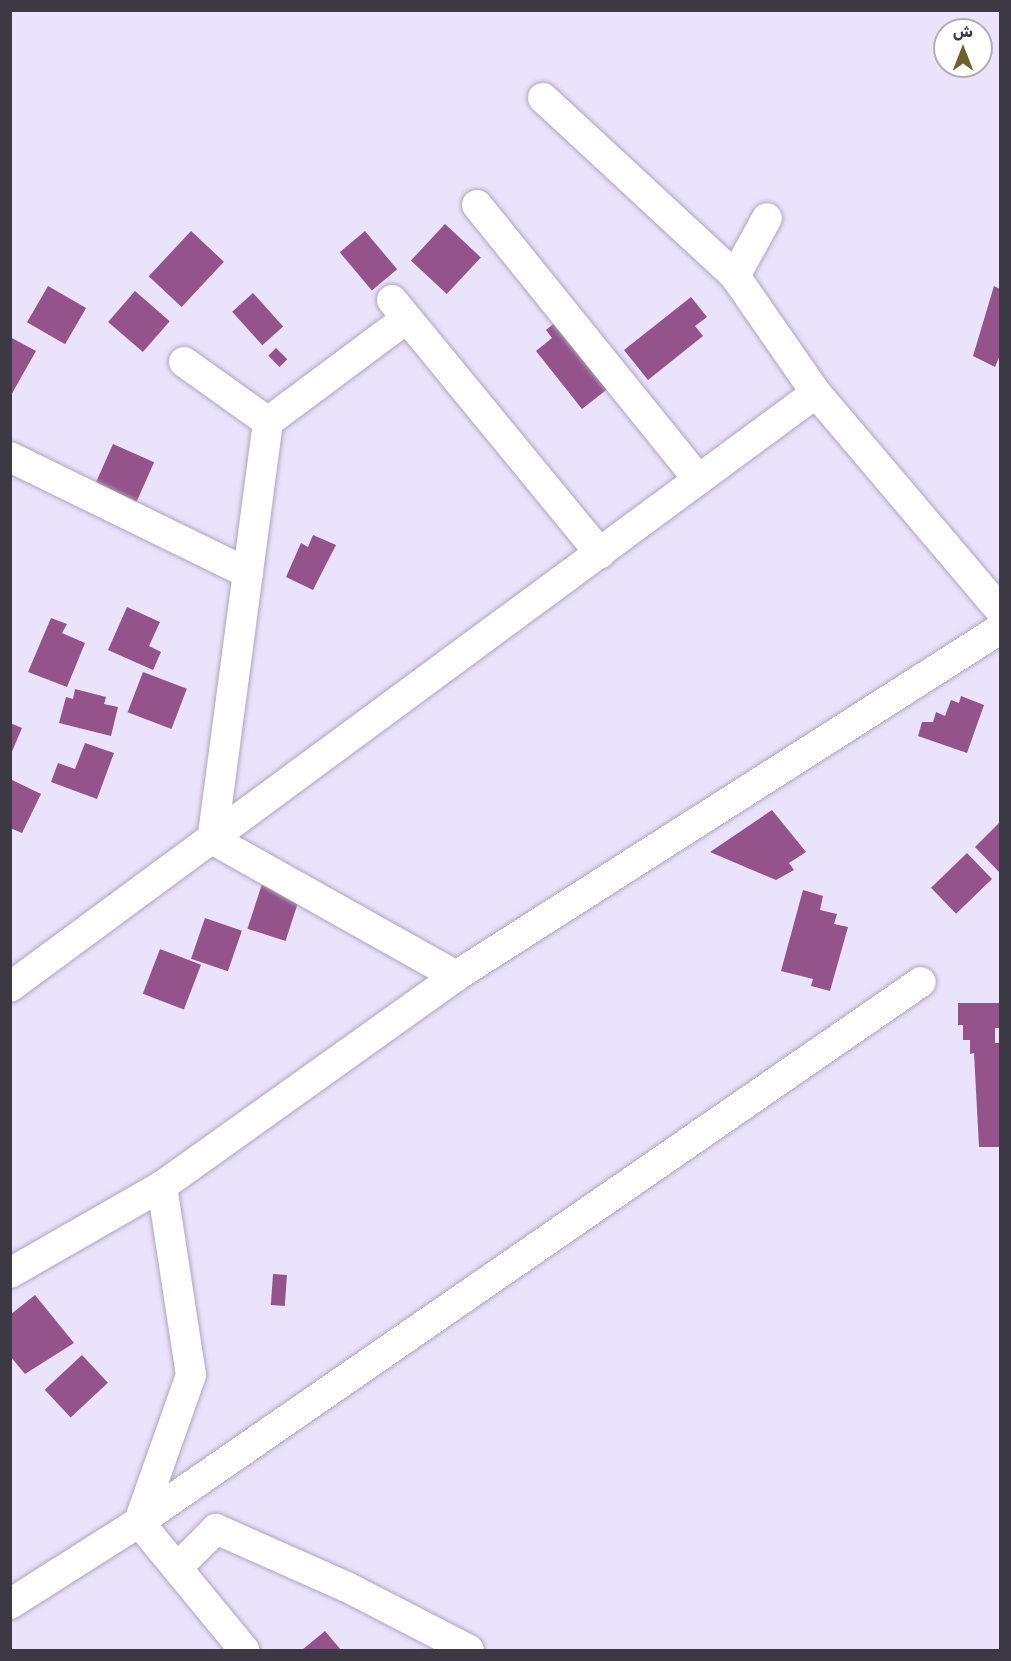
<!DOCTYPE html>
<html>
<head>
<meta charset="utf-8">
<style>
  body { margin:0 }
  #map { position:relative; width:1011px; height:1661px; overflow:hidden; background:#ebe2fb; font-family:Rubik,Cairo,sans-serif }
  div>[style] { position:absolute }
  .building>* { inset:0; background:#94548b; transform-origin:0 0 }
  .roads { filter:drop-shadow(0 0 2px #afa5c2) drop-shadow(0 0 2px #afa5c2) }
  .minor>* { height:30px; margin:-15px; padding:0 15px; transform-origin:15px; border-radius:15px; background:#fff }
  span { translate:-50% -50%; white-space:nowrap; text-align:center; line-height:1.15; -webkit-text-stroke:6px #fff; paint-order:stroke }
  .frame { position:absolute; inset:0; border:12px solid #3c3844; pointer-events:none }
  .north { position:absolute; left:933px; top:18px; width:60px; height:60px; box-sizing:border-box; background:#fff; border:2px solid #b1afb4; border-radius:50%; rotate:0deg; font-size:16px; font-weight:700; line-height:24px; text-align:center; color:#3c3844 }
  .north::after { content:''; display:block; margin:auto; width:21px; height:27px; background:#6d622f; clip-path:polygon(50% 0,100% 100%,50% 72%,0 100%) }
</style>
</head>
<body>
<div id="map">
  <div class="building">
    <div style="left:445px;top:224px;width:49px;height:50px;rotate:43deg"></div>
    <div style="left:191px;top:231px;width:45px;height:62px;rotate:43deg"></div>
    <div style="left:365px;top:231px;width:50px;height:33px;rotate:50deg"></div>
    <div style="left:48px;top:286px;width:44px;height:42px;rotate:30deg"></div>
    <div style="clip-path:polygon(994px 286px,1000px 289px,1000px 355px,995px 367px,973px 356px)"></div>
    <div style="left:135px;top:291px;width:46px;height:41px;rotate:41deg"></div>
    <div style="left:253px;top:293px;width:45px;height:28px;rotate:48deg"></div>
    <div style="clip-path:polygon(691px 297px,707px 317px,695px 326px,703px 336px,648px 380px,624px 350px)"></div>
    <div style="clip-path:polygon(557px 321px,610px 387px,582px 409px,536px 351px,552px 338px,546px 330px)"></div>
    <div style="clip-path:polygon(10px 337px,36px 351px,10px 397px)"></div>
    <div style="left:276px;top:348px;width:16px;height:11px;rotate:45deg"></div>
    <div style="left:113px;top:444px;width:45px;height:44px;rotate:24deg"></div>
    <div style="clip-path:polygon(313px 535px,336px 545px,313px 590px,286px 577px,301px 543px,308px 547px)"></div>
    <div style="clip-path:polygon(127px 607px,160px 622px,149px 646px,161px 652px,153px 670px,108px 650px)"></div>
    <div style="clip-path:polygon(51px 618px,67px 624px,62px 633px,85px 643px,67px 687px,28px 672px)"></div>
    <div style="left:143px;top:672px;width:47px;height:43px;rotate:21deg"></div>
    <div style="clip-path:polygon(75px 689px,106px 697px,104px 704px,118px 707px,111px 736px,59px 723px,66px 697px,73px 699px)"></div>
    <div style="clip-path:polygon(961px 696px,984px 705px,967px 753px,918px 736px,922px 722px,933px 722px,936px 712px,945px 716px,951px 700px,959px 703px)"></div>
    <div style="clip-path:polygon(10px 723px,22px 728px,11px 754px,10px 754px)"></div>
    <div style="clip-path:polygon(85px 743px,114px 753px,97px 799px,51px 782px,58px 763px,75px 769px)"></div>
    <div style="clip-path:polygon(10px 779px,41px 794px,22px 833px,10px 828px)"></div>
    <div style="clip-path:polygon(772px 810px,806px 852px,789px 863px,794px 870px,776px 880px,710px 852px)"></div>
    <div style="clip-path:polygon(1000px 822px,1000px 873px,975px 847px)"></div>
    <div style="left:967px;top:853px;width:36px;height:50px;rotate:46deg"></div>
    <div style="left:262px;top:884px;width:40px;height:47px;rotate:18deg"></div>
    <div style="clip-path:polygon(803px 890px,823px 896px,820px 910px,837px 914px,834px 924px,848px 927px,830px 991px,811px 986px,813px 979px,781px 971px)"></div>
    <div style="left:205px;top:918px;width:39px;height:43px;rotate:19deg"></div>
    <div style="left:160px;top:949px;width:44px;height:48px;rotate:21deg"></div>
    <div style="clip-path:polygon(958px 1003px,1000px 1003px,1000px 1028px,995px 1028px,995px 1043px,1000px 1043px,1000px 1147px,979px 1147px,974px 1053px,970px 1054px,970px 1040px,963px 1040px,963px 1025px,958px 1025px)"></div>
    <div style="left:273px;top:1274px;width:14px;height:31px;rotate:4deg"></div>
    <div style="clip-path:polygon(35px 1295px,74px 1343px,25px 1374px,10px 1356px,10px 1315px)"></div>
    <div style="left:82px;top:1355px;width:38px;height:51px;rotate:47deg"></div>
    <div style="clip-path:polygon(325px 1631px,341px 1650px,302px 1650px)"></div>
  </div>
  <div class="roads">
    <div class="minor">
      <div style="left:543px;top:98px;width:262px;rotate:42.8deg"></div>
      <div style="left:735px;top:276px;width:142px;rotate:55.3deg"></div>
      <div style="left:816px;top:393px;width:285px;rotate:49.7deg"></div>
      <div style="left:477px;top:205px;width:353px;rotate:51.1deg"></div>
      <div style="left:735px;top:276px;width:66px;rotate:-61.1deg"></div>
      <div style="left:392px;top:300px;width:328px;rotate:50.6deg"></div>
      <div style="left:406px;top:319px;width:172px;rotate:143.3deg"></div>
      <div style="left:268px;top:422px;width:421px;rotate:97.6deg"></div>
      <div style="left:212px;top:839px;width:280px;rotate:29.3deg"></div>
      <div style="left:184px;top:362px;width:103px;rotate:35.5deg"></div>
      <div style="left:10px;top:457px;width:265px;rotate:26deg"></div>
      <div style="left:10px;top:987px;width:1001px;rotate:-36.39deg"></div>
      <div style="left:162px;top:1186px;width:191px;rotate:81.3deg"></div>
      <div style="left:191px;top:1375px;width:156px;rotate:109.5deg"></div>
      <div style="left:139px;top:1522px;width:166px;rotate:50.6deg"></div>
      <div style="left:10px;top:1273px;width:175px;rotate:-29.8deg"></div>
      <div style="left:162px;top:1186px;width:361px;rotate:-35.5deg"></div>
      <div style="left:456px;top:976px;width:645px;rotate:-32.53deg"></div>
      <div style="left:177px;top:1568px;width:55px;rotate:-45deg"></div>
      <div style="left:216px;top:1529px;width:143px;rotate:23.9deg"></div>
      <div style="left:347px;top:1587px;width:137px;rotate:27.3deg"></div>
      <div style="left:10px;top:1604px;width:153px;rotate:-32.4deg"></div>
      <div style="left:139px;top:1522px;width:950px;rotate:-34.63deg"></div>
    </div>
  </div>
  <div class="frame"></div>
  <div class="north">ش</div>
</div>
</body>
</html>
